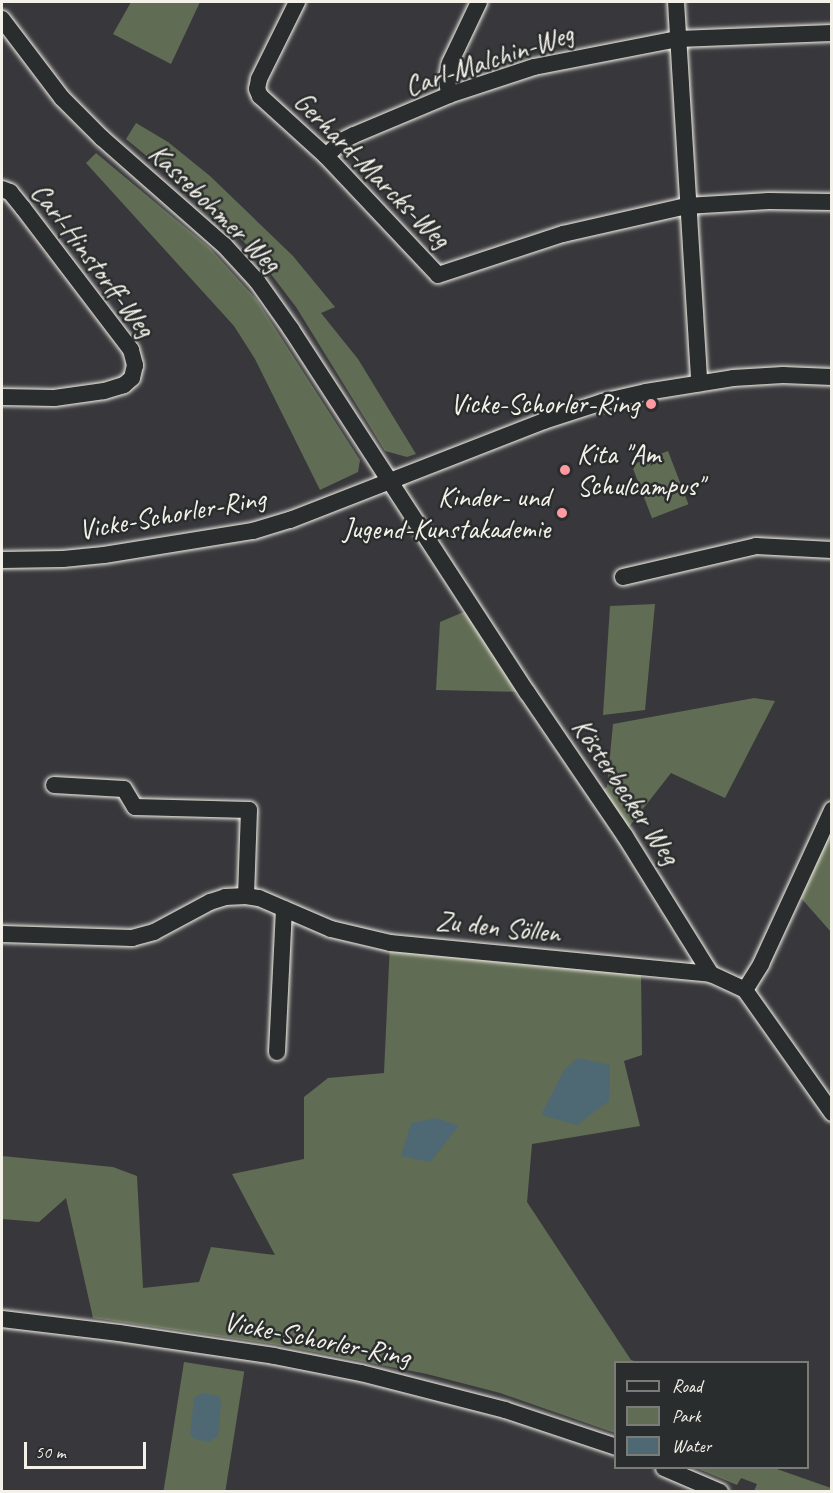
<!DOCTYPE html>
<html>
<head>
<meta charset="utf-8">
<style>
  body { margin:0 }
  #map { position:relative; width:833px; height:1493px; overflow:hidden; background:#38383c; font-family:Caveat,sans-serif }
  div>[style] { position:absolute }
  .green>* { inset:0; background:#616c54; transform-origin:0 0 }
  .water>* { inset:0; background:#4e6973 }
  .roads { filter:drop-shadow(0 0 2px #f4f1e8) drop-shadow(0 0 2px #f4f1e8) }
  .street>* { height:16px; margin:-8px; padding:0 8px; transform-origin:8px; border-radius:8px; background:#2a2d2e }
  .dots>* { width:16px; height:16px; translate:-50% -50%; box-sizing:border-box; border:3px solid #2a2d2e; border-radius:50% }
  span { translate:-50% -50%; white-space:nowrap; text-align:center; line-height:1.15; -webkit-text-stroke:5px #2a2d2e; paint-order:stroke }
  .street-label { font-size:28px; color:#f4f1e8 }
  .poi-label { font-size:28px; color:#f4f1e8 }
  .right { translate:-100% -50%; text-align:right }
  .left { translate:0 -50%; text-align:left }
  .frame { position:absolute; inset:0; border:3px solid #f4f1e8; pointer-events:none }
  .legend { position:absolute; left:614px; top:1361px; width:195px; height:108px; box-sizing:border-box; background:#2a2d2e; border:2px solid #7b7b78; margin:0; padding:8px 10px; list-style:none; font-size:18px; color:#f4f1e8 }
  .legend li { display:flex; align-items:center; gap:12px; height:30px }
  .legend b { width:30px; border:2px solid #7b7b78 }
  .scale { position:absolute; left:24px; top:1442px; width:122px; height:27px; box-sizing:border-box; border:3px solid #f4f1e8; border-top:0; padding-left:8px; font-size:18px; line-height:21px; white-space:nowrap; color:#f4f1e8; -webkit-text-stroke:4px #2a2d2e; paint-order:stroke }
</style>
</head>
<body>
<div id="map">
  <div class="green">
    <div style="clip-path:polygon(131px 2px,200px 2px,171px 64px,113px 34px)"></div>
    <div style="clip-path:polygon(136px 123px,168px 142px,210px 176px,293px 256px,335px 307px,321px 313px,358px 359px,416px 454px,407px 457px,385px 451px,296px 307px,267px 269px,244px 242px,200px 200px,126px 139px)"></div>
    <div style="clip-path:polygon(96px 153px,210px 248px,257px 300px,360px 460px,358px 472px,320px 490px,255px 359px,234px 326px,86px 163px)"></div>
    <div style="left:668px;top:451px;width:57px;height:39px;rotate:69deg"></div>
    <div style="clip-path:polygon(655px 604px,645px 710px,603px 715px,610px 606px)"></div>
    <div style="clip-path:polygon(473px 608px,527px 692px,436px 690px,440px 622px)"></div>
    <div style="clip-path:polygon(754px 698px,775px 701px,725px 798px,671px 773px,628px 828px,601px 791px,607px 787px,613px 724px)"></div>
    <div style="clip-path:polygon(831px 831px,831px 932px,801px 898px)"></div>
    <div style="clip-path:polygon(390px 943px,641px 969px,642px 1055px,624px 1061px,640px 1126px,532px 1144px,527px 1202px,631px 1360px,638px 1362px,616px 1362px,615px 1433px,500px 1393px,427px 1374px,278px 1345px,93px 1318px,66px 1198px,39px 1222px,2px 1219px,2px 1156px,113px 1167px,137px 1176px,143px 1288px,199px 1282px,211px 1247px,275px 1255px,232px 1174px,304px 1159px,304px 1097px,328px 1078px,384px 1073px)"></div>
    <div style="left:184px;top:1362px;width:61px;height:132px;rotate:9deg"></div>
    <div style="clip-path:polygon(696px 1468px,774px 1468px,831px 1488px,831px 1491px,754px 1491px,757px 1484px,741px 1478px,737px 1485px)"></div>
  </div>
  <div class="water">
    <div style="clip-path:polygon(578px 1058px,610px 1065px,609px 1101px,577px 1125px,541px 1115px,564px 1070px)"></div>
    <div style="clip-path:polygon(437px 1118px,459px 1126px,430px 1162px,401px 1156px,411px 1123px)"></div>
    <div style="clip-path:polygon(203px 1393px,219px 1396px,221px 1404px,218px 1436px,209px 1442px,195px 1439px,190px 1435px,194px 1398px)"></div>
  </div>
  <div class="roads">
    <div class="street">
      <div style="left:297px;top:2px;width:86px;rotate:116.3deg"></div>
      <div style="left:259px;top:79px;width:10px;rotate:101deg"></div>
      <div style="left:257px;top:89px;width:8px;rotate:67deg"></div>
      <div style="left:260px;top:96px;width:89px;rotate:42.3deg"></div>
      <div style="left:326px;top:156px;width:163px;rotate:46.7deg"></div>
      <div style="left:438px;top:275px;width:132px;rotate:-18.2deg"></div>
      <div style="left:563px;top:234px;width:126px;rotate:-12.8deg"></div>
      <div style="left:686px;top:206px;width:83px;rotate:-3.4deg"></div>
      <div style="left:769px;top:201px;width:63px;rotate:0.9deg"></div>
      <div style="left:676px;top:2px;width:382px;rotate:86.5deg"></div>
      <div style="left:2px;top:19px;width:99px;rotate:52.8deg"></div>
      <div style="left:62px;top:98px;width:57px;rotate:45deg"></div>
      <div style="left:102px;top:138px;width:162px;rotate:41.3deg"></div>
      <div style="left:224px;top:245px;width:49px;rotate:47.5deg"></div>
      <div style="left:257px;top:281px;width:59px;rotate:54.7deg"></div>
      <div style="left:291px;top:329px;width:433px;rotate:57deg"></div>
      <div style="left:527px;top:692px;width:174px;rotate:55.8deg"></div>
      <div style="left:625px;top:836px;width:163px;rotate:58.1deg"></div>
      <div style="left:449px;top:95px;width:17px;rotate:-97deg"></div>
      <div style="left:447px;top:78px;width:15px;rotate:-79deg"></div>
      <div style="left:450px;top:63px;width:68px;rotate:-64.6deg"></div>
      <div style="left:326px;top:156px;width:22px;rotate:-43deg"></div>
      <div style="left:342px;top:141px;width:13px;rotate:-27deg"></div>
      <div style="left:354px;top:135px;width:103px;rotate:-22.8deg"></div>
      <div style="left:449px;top:95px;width:89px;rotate:-18.2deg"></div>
      <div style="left:534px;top:67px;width:147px;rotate:-11deg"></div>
      <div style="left:678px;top:39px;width:154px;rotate:-2.2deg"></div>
      <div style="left:2px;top:189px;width:9px;rotate:21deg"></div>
      <div style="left:10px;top:192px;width:21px;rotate:51deg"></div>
      <div style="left:23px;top:208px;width:178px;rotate:52.7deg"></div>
      <div style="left:131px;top:350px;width:16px;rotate:75deg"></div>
      <div style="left:135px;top:365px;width:13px;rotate:103deg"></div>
      <div style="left:132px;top:378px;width:11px;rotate:139deg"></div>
      <div style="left:124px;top:385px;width:21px;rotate:163deg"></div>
      <div style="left:104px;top:391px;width:50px;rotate:172deg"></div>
      <div style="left:54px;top:398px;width:52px;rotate:-178.9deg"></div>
      <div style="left:2px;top:560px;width:61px;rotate:-0.9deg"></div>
      <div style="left:63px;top:559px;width:41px;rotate:-5.6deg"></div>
      <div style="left:104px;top:555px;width:151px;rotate:-9.2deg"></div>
      <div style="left:253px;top:531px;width:39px;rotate:-17deg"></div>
      <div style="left:290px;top:520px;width:273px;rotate:-21.3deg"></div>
      <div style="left:544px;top:421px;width:61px;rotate:-18.1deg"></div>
      <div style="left:602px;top:402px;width:45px;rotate:-12.8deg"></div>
      <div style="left:646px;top:392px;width:88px;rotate:-9.1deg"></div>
      <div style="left:733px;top:378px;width:50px;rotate:-3.4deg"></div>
      <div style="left:783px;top:375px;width:49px;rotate:2.3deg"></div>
      <div style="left:623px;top:577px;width:137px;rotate:-13.1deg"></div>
      <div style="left:756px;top:546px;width:76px;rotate:3deg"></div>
      <div style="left:54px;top:785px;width:70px;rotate:3.3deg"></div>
      <div style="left:124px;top:789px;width:21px;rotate:59deg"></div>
      <div style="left:135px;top:807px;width:114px;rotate:1.5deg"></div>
      <div style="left:249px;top:810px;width:86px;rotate:92deg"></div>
      <div style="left:2px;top:934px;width:130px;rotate:1.8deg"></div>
      <div style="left:132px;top:938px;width:23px;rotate:-15deg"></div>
      <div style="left:154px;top:932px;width:64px;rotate:-28.2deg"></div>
      <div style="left:210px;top:902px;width:16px;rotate:-18deg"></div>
      <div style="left:225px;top:897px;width:21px;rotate:-3deg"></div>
      <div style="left:246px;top:896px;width:13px;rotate:9deg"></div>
      <div style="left:259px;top:898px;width:78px;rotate:23.3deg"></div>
      <div style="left:331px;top:929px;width:61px;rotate:13.3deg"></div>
      <div style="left:390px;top:943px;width:322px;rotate:5.5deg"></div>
      <div style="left:711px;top:974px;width:38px;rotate:25deg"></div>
      <div style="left:745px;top:990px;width:151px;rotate:54.7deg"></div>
      <div style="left:745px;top:990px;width:31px;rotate:-58deg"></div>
      <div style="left:761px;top:964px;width:170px;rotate:-65.2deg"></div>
      <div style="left:277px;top:1052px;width:143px;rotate:-87.2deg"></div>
      <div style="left:2px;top:1319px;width:118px;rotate:6.8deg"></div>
      <div style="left:119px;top:1333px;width:157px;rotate:8.4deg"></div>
      <div style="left:274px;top:1356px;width:89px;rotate:11.1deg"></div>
      <div style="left:361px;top:1373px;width:149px;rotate:14.4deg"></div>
      <div style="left:505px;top:1410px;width:117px;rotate:18.4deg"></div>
      <div style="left:664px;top:1468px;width:61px;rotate:23.2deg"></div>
    </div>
  </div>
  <div class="dots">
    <div style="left:651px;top:404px;background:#ff9aa2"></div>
    <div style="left:565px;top:470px;background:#ff9aa2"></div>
    <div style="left:562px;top:513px;background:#ff9aa2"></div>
  </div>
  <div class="street-label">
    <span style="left:489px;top:60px;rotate:-18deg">Carl-Malchin-Weg</span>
    <span style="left:372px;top:170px;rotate:45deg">Gerhard-Marcks-Weg</span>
    <span style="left:215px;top:208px;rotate:44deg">Kassebohmer Weg</span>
    <span style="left:93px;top:260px;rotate:53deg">Carl-Hinstorff-Weg</span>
    <span style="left:172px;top:514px;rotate:-10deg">Vicke-Schorler-Ring</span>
    <span style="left:626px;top:791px;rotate:56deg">Kösterbecker Weg</span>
    <span style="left:498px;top:927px;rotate:6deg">Zu den Söllen</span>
    <span style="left:317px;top:1339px;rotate:11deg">Vicke-Schorler-Ring</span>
  </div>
  <div class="poi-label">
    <span class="right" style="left:639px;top:404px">Vicke-Schorler-Ring</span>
    <span class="left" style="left:577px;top:470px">Kita "Am<br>Schulcampus"</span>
    <span class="right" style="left:550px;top:513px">Kinder- und<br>Jugend-Kunstakademie</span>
  </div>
  <div class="frame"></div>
  <ul class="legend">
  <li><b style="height:8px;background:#2a2d2e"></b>Road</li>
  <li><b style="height:16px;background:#616c54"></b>Park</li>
  <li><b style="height:16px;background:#4e6973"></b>Water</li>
  </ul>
  <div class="scale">50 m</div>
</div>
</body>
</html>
